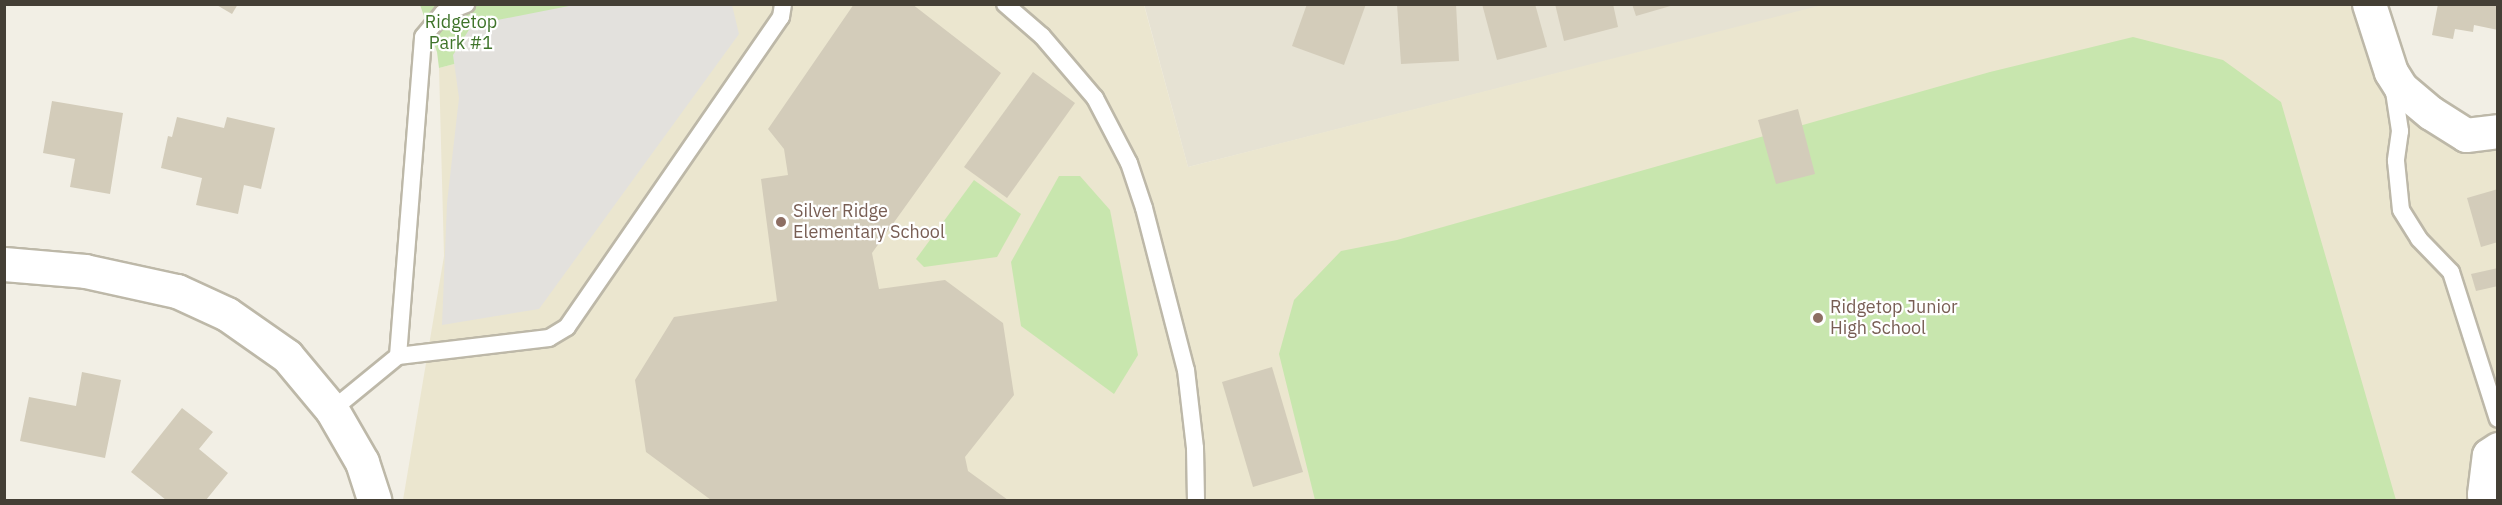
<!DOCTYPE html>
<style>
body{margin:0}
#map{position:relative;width:2502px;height:505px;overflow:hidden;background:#f2efe5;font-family:"IBM Plex Sans",sans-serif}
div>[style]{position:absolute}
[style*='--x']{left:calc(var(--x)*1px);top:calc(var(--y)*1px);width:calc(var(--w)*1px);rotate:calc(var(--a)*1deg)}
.residential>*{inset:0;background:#e6e2d3}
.education>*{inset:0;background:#ebe6cf}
.green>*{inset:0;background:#c8e6ae}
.parking>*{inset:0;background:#e3e1dd}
.building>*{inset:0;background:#d3ccba}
.roads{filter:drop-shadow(2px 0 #bdb8a8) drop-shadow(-2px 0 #bdb8a8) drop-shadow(0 2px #bdb8a8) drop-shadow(0 -2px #bdb8a8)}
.service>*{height:16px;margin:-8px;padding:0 8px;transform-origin:8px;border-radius:8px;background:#fff}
.minor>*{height:33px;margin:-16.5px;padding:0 16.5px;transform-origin:16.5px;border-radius:16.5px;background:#fff}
.dots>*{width:16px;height:16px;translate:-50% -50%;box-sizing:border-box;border:3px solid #fff;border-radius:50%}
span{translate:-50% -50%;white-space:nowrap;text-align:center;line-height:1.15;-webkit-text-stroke:4.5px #fff;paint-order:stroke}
.park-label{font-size:18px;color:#3f742a}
.education-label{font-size:18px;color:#785e54}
.left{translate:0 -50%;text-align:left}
.frame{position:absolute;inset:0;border:6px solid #443f35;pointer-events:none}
</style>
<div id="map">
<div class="residential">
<i style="clip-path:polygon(1144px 4px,1826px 5px,1188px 167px)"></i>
</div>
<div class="education">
<i style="clip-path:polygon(1826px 4px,2369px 5px,2401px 88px,2497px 131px,2498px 449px,2486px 500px,403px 500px,444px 256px,439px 68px,678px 5px,1144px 5px,1188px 167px)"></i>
</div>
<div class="green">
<i style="clip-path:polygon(420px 5px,678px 5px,439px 68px,437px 52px)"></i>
<i style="clip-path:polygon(2133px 37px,2223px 60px,2281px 102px,2396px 500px,1315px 500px,1279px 354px,1294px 300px,1341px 251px,1397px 240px,1990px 72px)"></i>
<i style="clip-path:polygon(1059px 176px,1080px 176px,1110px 210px,1138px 355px,1114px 394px,1021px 326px,1011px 262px)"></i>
<i style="clip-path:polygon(974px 180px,1021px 214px,997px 257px,924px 267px,916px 259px)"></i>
</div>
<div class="parking">
<i style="clip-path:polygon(574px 5px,732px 5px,739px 34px,539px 309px,442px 325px,447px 203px,459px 98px,453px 55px,472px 25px)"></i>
</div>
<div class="building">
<i style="clip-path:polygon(215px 4px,238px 4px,232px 14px)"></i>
<i style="clip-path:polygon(854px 4px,912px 4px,1001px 73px,872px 253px,879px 289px,945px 280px,1003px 323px,1014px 395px,965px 457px,968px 471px,1008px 500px,711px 500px,646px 452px,635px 380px,674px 317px,777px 301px,761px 179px,788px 175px,784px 149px,768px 129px)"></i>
<i style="clip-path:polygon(1307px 4px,1366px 4px,1344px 65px,1292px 46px)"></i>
<i style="clip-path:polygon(1397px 4px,1456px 4px,1459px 61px,1401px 64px)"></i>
<i style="clip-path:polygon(1482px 4px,1535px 4px,1547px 47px,1497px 60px)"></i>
<i style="clip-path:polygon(1555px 4px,1613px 4px,1618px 27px,1564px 41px)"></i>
<i style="clip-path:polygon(1632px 4px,1674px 4px,1674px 5px,1636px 16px)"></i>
<i style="clip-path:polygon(2438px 4px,2498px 4px,2498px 30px,2474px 25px,2473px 32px,2455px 29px,2453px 39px,2432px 35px)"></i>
<i style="clip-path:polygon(1033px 72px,1075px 103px,1007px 198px,964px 167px)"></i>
<i style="clip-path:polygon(52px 101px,123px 113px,110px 194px,70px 187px,75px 159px,43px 153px)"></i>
<i style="clip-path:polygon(1798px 109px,1815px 174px,1776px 184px,1758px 120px)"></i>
<i style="clip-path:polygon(177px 117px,224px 128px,227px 117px,275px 128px,261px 189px,244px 185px,238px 214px,196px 205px,202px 178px,161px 168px,168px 136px,172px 137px)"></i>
<i style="clip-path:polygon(2498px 189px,2498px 242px,2481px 247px,2467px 198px)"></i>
<i style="clip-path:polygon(2498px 268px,2498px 286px,2476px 291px,2471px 274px)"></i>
<i style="clip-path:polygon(1272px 367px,1303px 472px,1253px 487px,1222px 382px)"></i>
<i style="clip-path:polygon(82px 372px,121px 380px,105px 458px,20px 441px,29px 397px,76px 406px)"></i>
<i style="clip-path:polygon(182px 408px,213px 432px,199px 449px,228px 473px,206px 500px,166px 500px,131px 472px)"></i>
</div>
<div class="roads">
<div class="service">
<i style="--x:1005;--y:4;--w:49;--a:40.9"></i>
<i style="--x:1042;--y:36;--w:82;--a:49.5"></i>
<i style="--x:1095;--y:98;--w:73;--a:62.4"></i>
<i style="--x:1129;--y:163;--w:47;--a:71.6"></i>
<i style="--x:1144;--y:208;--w:167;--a:75.5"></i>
<i style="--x:1186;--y:370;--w:79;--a:83.4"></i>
<i style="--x:1195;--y:448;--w:52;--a:88.9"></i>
<i style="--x:2393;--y:85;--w:47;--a:81.3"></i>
<i style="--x:2400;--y:131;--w:30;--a:98"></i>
<i style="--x:2396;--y:161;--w:49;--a:84.2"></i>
<i style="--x:2401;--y:210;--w:34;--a:58"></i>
<i style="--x:2419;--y:239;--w:46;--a:45.9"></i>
<i style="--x:2451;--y:272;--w:154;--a:72.3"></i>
<i style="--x:398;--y:356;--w:320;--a:-85.5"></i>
<i style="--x:423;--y:37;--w:31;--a:-50"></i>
<i style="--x:443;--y:13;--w:25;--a:-21"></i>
<i style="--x:332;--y:410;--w:85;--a:-39.3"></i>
<i style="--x:398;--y:356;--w:152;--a:-6.8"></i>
<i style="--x:549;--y:338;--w:21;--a:-31"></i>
<i style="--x:567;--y:327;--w:377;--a:-55.4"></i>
<i style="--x:781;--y:17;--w:13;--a:-81"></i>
</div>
<div class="minor">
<i style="--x:2369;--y:4;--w:71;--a:72.1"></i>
<i style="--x:2391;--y:72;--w:19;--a:58"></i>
<i style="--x:2401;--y:88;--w:39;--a:40"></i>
<i style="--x:2431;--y:113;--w:41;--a:32.2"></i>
<i style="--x:2466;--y:135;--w:32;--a:-7"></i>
<i style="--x:4;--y:264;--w:81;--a:4.9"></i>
<i style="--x:85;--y:271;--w:94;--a:12.3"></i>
<i style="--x:177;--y:291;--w:55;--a:24.7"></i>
<i style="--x:227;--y:314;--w:73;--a:35"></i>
<i style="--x:287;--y:356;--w:70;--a:50.2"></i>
<i style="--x:332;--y:410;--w:60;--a:60"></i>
<i style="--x:362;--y:462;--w:40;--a:72"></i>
<i style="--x:2486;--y:500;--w:6;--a:-108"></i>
<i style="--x:2484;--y:494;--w:39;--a:-83"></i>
<i style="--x:2489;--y:455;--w:11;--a:-34"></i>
</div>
</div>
<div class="dots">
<i style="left:781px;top:222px;background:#8d6e63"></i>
<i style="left:1818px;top:318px;background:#8d6e63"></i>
</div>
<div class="park-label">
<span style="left:461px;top:33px">Ridgetop<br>Park #1</span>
</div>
<div class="education-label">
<span class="left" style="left:793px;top:222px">Silver Ridge<br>Elementary School</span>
<span class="left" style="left:1830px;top:318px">Ridgetop Junior<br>High School</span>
</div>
<div class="frame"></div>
</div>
